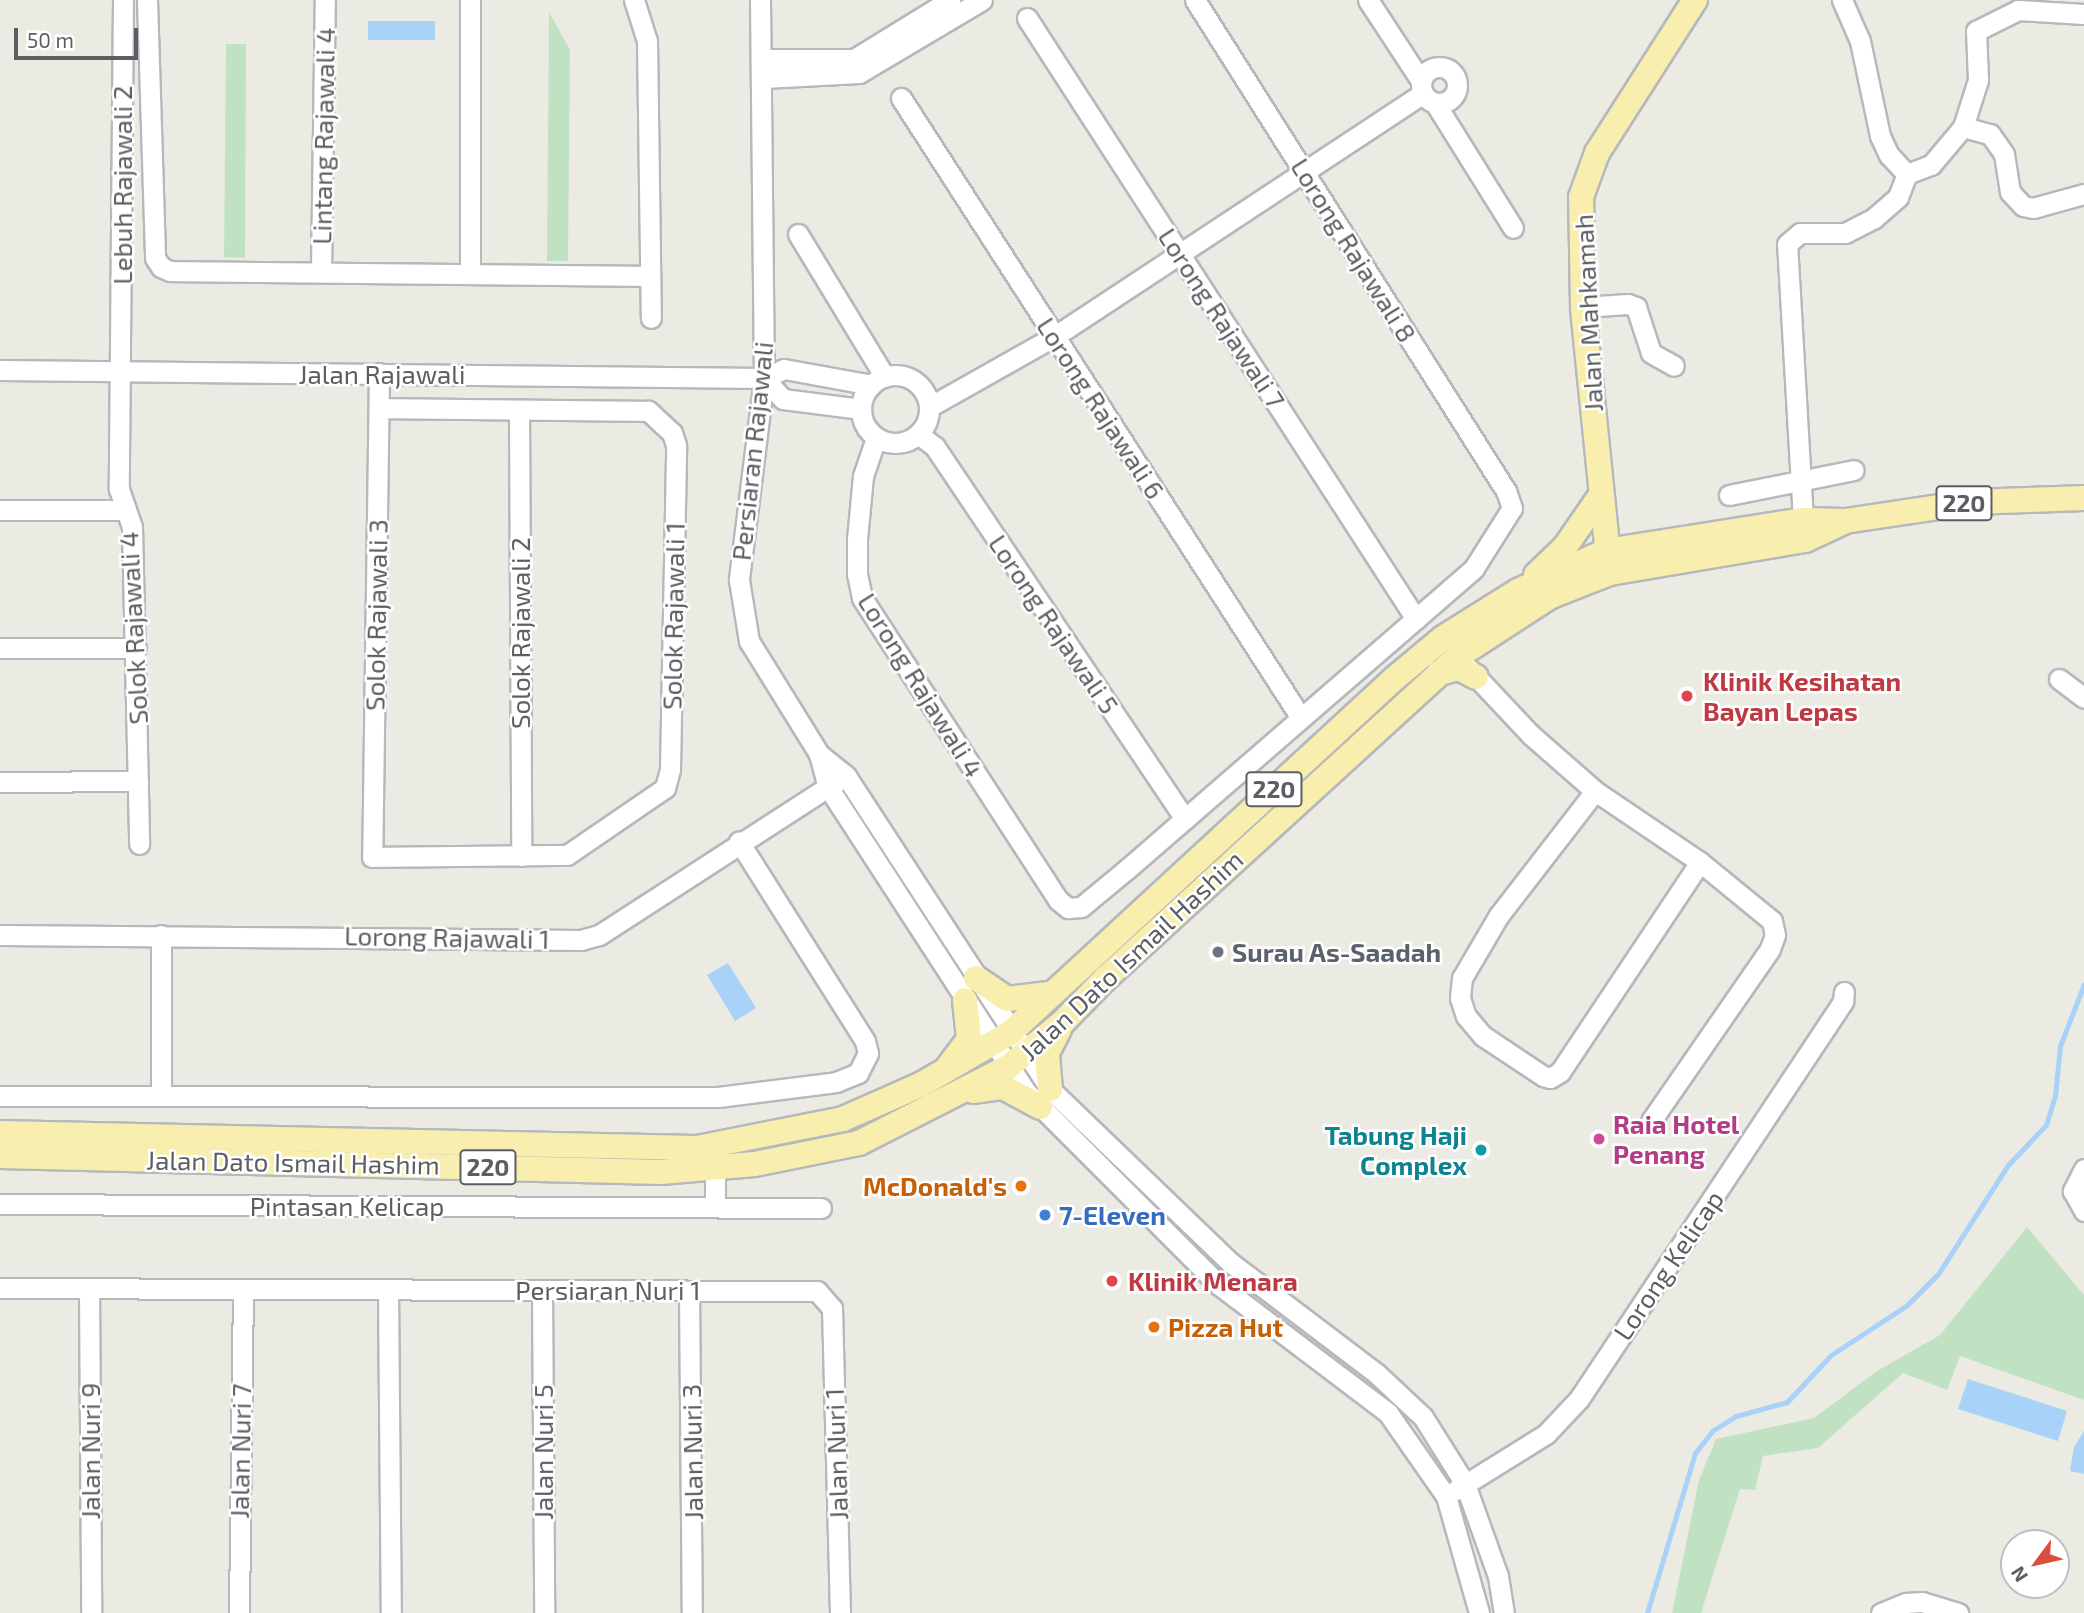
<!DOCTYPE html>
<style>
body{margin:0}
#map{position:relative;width:2084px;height:1613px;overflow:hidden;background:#ecebe3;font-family:"Exo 2",sans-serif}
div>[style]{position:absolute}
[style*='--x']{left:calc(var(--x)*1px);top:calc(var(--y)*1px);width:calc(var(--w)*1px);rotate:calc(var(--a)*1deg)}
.green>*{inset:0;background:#c1e2c2}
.water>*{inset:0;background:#a8d2f7}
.stream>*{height:5px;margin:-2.5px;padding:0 2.5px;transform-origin:2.5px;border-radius:2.5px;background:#a8d2f7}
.roads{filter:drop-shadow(2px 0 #b5b8bc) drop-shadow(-2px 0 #b5b8bc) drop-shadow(0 2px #b5b8bc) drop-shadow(0 -2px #b5b8bc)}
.minor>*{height:19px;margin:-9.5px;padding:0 9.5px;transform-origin:9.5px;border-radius:9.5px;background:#fff}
.minor>.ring{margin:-9.5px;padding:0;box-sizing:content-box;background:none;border:19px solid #fff;border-radius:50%}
.major>*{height:24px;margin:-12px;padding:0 12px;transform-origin:12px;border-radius:12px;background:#f8eead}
.dots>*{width:19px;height:19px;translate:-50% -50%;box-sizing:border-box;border:4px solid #fff;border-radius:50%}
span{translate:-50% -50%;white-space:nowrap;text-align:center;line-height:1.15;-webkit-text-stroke:5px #fff;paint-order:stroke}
.shield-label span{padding:2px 5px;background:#fff;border:2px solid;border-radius:5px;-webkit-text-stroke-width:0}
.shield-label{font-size:24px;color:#5b5e62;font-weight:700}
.street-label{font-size:26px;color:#5b5e62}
.health-label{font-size:26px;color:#be3a42;font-weight:700}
.left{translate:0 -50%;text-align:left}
.worship-label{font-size:26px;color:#5b616d;font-weight:700}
.hotel-label{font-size:26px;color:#b23c85;font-weight:700}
.culture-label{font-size:26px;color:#0d838f;font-weight:700}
.right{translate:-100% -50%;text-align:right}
.food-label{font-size:26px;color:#c56008;font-weight:700}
.shop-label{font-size:26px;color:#366cbe;font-weight:700}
.north{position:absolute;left:2000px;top:1529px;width:70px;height:70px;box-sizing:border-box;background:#fff;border:2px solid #bdbfc0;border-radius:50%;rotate:237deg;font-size:19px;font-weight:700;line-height:28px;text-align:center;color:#5b5e62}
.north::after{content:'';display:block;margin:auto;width:24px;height:32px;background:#d94e3c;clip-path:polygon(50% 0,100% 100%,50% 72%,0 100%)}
.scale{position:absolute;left:14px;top:28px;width:124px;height:32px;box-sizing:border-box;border:4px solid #5b5e62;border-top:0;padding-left:9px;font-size:21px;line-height:24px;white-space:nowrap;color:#5b5e62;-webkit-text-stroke:5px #fff;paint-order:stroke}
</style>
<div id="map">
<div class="green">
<i style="clip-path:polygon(549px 12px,570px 50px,568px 261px,547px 261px)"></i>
<i style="clip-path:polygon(226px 44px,246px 44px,245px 258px,224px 257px)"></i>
<i style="clip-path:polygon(2027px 1227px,2084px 1295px,2084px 1400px,1960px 1356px,1947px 1390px,1903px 1373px,1818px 1448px,1763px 1456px,1755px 1490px,1740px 1489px,1701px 1613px,1672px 1613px,1699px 1480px,1716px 1439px,1814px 1418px,1877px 1371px,1940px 1335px)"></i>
</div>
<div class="water">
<i style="clip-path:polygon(368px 21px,435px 21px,435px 40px,368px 40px)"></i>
<i style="clip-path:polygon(728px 963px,756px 1008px,735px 1021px,707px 975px)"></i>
<i style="clip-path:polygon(1968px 1379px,2067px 1411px,2058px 1441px,1958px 1409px)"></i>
<i style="clip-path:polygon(2084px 1431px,2084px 1474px,2070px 1471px,2074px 1447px)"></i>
</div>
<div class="stream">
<i style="--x:1647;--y:1613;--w:167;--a:-73.3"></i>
<i style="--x:1695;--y:1453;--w:28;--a:-52"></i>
<i style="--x:1712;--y:1431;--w:28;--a:-32"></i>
<i style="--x:1736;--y:1416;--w:53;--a:-15.4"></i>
<i style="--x:1787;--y:1402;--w:64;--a:-46.9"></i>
<i style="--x:1831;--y:1355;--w:91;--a:-33.3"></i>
<i style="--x:1907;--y:1305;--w:44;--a:-45"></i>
<i style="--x:1938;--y:1274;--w:130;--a:-57.3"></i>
<i style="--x:2008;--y:1165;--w:55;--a:-46.5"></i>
<i style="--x:2046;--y:1125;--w:30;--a:-73"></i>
<i style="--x:2055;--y:1096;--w:50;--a:-84.3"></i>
<i style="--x:2060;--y:1046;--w:66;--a:-68.8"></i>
</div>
<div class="roads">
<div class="minor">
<i style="--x:123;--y:0;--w:489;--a:90.5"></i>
<i style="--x:119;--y:489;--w:40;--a:71.1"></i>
<i style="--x:132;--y:527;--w:317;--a:88.7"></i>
<i style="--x:147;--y:0;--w:258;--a:88.2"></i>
<i style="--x:155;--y:258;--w:11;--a:56"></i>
<i style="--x:161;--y:267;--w:10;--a:24"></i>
<i style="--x:170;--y:271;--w:477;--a:0.6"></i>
<i style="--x:634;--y:0;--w:43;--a:72.4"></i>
<i style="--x:647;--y:41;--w:277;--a:89.2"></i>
<i style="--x:760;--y:0;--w:378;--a:89.4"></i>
<i style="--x:764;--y:378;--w:204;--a:97.1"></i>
<i style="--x:739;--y:580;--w:62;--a:80.7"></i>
<i style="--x:749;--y:641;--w:133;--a:58.2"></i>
<i style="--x:819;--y:754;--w:34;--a:75"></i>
<i style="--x:828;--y:787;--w:364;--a:57"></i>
<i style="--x:1026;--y:1092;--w:273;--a:45"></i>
<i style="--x:1219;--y:1285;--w:212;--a:37.1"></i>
<i style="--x:1388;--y:1413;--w:101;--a:55.1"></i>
<i style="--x:1446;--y:1496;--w:122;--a:74.2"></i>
<i style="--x:1368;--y:0;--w:97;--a:56.8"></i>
<i style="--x:1842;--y:0;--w:45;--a:66.3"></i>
<i style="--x:1860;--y:41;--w:97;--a:78.1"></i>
<i style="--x:1880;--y:136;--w:21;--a:65"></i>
<i style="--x:1889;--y:155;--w:26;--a:47"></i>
<i style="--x:1027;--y:18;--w:716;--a:57.09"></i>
<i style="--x:763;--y:59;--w:91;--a:0"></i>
<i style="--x:854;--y:59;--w:113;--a:-31.6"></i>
<i class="ring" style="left:1421px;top:67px;width:17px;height:17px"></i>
<i style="--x:764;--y:78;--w:95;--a:-3"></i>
<i style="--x:859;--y:73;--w:143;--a:-30.7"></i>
<i style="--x:901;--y:98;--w:738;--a:57.17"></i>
<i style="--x:1435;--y:103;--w:147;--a:58"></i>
<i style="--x:1963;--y:127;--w:28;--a:15"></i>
<i style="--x:1990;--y:134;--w:24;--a:55"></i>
<i style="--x:2004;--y:154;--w:38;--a:81"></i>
<i style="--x:2010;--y:192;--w:19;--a:47"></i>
<i style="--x:2023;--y:206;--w:10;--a:11"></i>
<i style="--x:2033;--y:208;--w:53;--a:-15.4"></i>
<i style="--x:1907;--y:174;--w:26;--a:-21"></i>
<i style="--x:1931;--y:165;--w:50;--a:-49.9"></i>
<i style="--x:1963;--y:127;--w:49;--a:-72.3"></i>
<i style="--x:1978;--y:80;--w:49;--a:-92.3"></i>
<i style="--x:1976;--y:31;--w:47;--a:-26.6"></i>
<i style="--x:2018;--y:10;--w:66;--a:3.5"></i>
<i style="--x:798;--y:234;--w:167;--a:58.7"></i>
<i style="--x:321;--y:272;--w:272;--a:-89.2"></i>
<i style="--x:470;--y:274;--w:274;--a:-90"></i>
<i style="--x:1583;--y:307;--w:45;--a:-3.8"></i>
<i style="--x:1628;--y:304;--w:9;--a:21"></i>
<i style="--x:1636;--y:307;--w:48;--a:71.9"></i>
<i style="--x:1651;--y:353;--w:26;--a:29"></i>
<i style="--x:0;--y:370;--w:764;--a:0.6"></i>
<i style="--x:764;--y:378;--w:22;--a:-24"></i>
<i style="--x:784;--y:369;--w:89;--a:10.3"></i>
<i style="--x:379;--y:373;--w:484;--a:90.8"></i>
<i style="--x:372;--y:857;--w:195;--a:-0.6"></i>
<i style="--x:567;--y:855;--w:119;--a:-34.4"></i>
<i style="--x:665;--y:788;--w:20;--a:-75"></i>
<i style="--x:670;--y:769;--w:324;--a:-88.9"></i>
<i style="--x:676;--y:445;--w:13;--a:-108"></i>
<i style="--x:672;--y:433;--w:33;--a:-137"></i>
<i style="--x:648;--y:411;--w:269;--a:-179.4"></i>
<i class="ring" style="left:861px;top:375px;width:49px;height:49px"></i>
<i style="--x:764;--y:378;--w:28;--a:48"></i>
<i style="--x:783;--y:399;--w:79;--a:7.3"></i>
<i style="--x:929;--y:407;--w:145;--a:-29.4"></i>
<i style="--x:1055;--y:336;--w:441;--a:-33.4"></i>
<i style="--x:519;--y:410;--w:446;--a:89.7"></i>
<i style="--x:918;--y:434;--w:21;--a:37"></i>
<i style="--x:935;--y:447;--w:448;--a:56.1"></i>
<i style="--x:876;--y:438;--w:40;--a:108.9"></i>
<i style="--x:863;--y:476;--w:63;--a:95.4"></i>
<i style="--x:857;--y:539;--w:35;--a:90"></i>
<i style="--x:857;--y:574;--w:25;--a:78"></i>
<i style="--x:862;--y:598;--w:360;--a:57"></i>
<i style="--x:1058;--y:900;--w:13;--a:39"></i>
<i style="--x:1068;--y:908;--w:13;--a:-4"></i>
<i style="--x:1081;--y:907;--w:60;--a:-39.6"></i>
<i style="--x:1127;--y:869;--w:459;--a:-40.9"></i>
<i style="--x:1474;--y:568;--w:71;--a:-57.7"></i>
<i style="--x:1512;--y:508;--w:18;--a:-109"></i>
<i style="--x:1506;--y:491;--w:581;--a:-122.35"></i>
<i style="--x:1729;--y:495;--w:127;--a:-11.3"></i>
<i style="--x:0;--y:510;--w:124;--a:0"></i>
<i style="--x:1803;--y:520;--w:276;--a:-93.3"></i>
<i style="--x:1787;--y:244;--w:17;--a:-40"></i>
<i style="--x:1800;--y:233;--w:45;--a:0"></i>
<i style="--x:1845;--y:233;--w:33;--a:-27"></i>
<i style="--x:1874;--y:218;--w:32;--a:-41"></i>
<i style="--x:1898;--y:197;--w:25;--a:-69"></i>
<i style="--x:0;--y:648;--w:136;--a:0"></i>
<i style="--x:1468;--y:668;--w:92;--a:46.8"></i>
<i style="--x:1531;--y:735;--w:85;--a:41.2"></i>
<i style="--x:1595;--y:791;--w:127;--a:34.1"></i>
<i style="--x:1700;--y:862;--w:93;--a:39.3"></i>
<i style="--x:1772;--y:921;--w:14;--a:78"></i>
<i style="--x:1775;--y:935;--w:15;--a:110"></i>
<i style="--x:1770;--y:949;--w:209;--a:124.7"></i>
<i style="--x:2059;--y:679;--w:31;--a:37"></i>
<i style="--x:819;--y:754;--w:35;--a:39"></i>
<i style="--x:846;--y:776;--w:374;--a:56.9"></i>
<i style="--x:1050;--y:1089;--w:251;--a:43.9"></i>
<i style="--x:1231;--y:1263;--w:182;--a:37.2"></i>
<i style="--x:1376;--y:1373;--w:64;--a:43.1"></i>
<i style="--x:1423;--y:1417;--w:79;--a:57.9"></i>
<i style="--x:1465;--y:1484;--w:98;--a:70.3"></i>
<i style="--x:1498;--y:1576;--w:37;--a:81"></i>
<i style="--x:0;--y:782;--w:138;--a:-0.4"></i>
<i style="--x:1595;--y:791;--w:157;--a:127.7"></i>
<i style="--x:1499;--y:915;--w:73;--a:120.4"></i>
<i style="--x:1462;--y:978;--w:20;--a:96"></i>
<i style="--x:1460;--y:998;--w:19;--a:72"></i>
<i style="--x:1466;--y:1016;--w:26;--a:50"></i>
<i style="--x:1483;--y:1036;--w:72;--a:33.7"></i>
<i style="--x:1543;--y:1076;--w:7;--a:16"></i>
<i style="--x:1550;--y:1078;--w:12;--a:-31"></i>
<i style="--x:1560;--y:1072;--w:252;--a:-56.3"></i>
<i style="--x:0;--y:935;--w:581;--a:0.49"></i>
<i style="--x:581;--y:940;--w:19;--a:-16"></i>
<i style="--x:599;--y:935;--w:286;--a:-32.9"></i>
<i style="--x:0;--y:1096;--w:718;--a:0.08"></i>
<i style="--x:718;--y:1097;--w:119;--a:-7.2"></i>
<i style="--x:836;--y:1082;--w:24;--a:-22"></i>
<i style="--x:858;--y:1073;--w:22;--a:-63"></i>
<i style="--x:868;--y:1053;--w:12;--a:-104"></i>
<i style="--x:865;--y:1041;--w:236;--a:-122.3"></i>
<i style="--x:161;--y:1096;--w:161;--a:-90"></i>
<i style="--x:2084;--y:1169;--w:25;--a:117"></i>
<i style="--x:2073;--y:1191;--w:23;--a:61"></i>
<i style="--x:0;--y:1204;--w:821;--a:0.28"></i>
<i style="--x:715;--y:1207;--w:39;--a:-90"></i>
<i style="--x:0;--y:1288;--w:817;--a:0.21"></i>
<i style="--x:817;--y:1291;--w:23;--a:49"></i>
<i style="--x:832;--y:1308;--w:305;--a:88.5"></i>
<i style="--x:89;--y:1288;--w:325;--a:89.6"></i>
<i style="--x:388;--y:1290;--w:323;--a:89.5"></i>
<i style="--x:542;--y:1290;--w:323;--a:89.6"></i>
<i style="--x:689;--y:1291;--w:322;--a:89.5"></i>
<i style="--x:1456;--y:1490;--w:106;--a:-31.9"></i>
<i style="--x:1546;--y:1434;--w:48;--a:-46.7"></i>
<i style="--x:1579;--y:1399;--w:478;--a:-56.4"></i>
<i style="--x:1843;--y:1001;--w:9;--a:-84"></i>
<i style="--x:239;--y:1613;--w:324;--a:-89.3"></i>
<i style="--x:1881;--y:1613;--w:27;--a:-22"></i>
<i style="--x:1906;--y:1603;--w:16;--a:-4"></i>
<i style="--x:1922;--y:1602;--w:38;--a:17"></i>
</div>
<div class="major">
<i style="--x:1609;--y:565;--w:259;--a:-95.8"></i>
<i style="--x:1583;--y:307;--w:110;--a:-91"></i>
<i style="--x:1581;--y:197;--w:47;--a:-70"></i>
<i style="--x:1597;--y:153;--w:182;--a:-57.4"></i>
<i style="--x:1536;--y:575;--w:40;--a:-44"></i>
<i style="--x:1565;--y:547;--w:63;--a:-55.3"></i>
<i style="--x:1439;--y:673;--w:21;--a:-14"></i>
<i style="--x:1459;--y:668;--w:19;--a:28"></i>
<i style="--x:976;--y:978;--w:37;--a:34"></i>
<i style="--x:1007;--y:999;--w:40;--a:-7.1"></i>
<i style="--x:948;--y:1067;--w:35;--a:-53"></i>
<i style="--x:969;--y:1039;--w:39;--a:-96"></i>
<i style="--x:1050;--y:1089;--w:36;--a:-95"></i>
<i style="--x:1047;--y:1053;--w:27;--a:-63"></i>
<i style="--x:973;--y:1091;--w:30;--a:-8"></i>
<i style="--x:1003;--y:1087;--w:42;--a:28.4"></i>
<i style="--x:0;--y:1133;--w:697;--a:1.23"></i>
<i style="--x:697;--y:1148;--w:149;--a:-11.2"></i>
<i style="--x:843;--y:1119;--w:86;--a:-23.9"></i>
<i style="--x:922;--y:1084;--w:102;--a:-30.1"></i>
<i style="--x:1010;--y:1033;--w:524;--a:-42.68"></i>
<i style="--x:1395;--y:678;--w:62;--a:-39.8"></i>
<i style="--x:1443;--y:638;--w:89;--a:-32.1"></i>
<i style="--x:1518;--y:591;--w:97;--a:-24.4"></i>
<i style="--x:1606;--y:551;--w:199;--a:-8.9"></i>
<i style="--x:1803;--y:520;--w:42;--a:1.4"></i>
<i style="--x:1845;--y:521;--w:128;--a:-8.5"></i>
<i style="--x:1972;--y:502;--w:112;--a:-2"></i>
<i style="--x:0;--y:1156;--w:661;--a:1.39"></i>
<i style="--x:661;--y:1172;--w:94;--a:-4.9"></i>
<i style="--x:755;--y:1164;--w:106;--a:-11.4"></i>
<i style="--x:859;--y:1143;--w:167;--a:-27"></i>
<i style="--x:1008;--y:1067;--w:71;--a:-39.3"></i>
<i style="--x:1063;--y:1022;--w:62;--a:-45.7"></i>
<i style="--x:1106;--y:978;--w:476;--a:-42.4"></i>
<i style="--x:1457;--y:657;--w:112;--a:-33"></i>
<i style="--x:1551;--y:596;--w:63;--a:-21.3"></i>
<i style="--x:1610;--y:573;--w:198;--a:-9.6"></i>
<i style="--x:1805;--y:540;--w:43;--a:-24.8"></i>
</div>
</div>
<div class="dots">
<i style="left:1687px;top:696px;background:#e0444e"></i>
<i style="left:1218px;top:952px;background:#6b7280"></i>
<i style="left:1599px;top:1139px;background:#d1479c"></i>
<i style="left:1481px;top:1150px;background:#0f9aa8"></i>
<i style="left:1021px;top:1186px;background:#e8710a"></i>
<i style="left:1045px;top:1215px;background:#3f7fe0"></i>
<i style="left:1112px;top:1281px;background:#e0444e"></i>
<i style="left:1154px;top:1327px;background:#e8710a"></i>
</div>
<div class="shield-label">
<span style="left:1964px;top:503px">220</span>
<span style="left:1274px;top:789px">220</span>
<span style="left:488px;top:1167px">220</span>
</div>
<div class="street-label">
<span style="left:323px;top:136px;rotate:-89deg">Lintang Rajawali 4</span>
<span style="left:122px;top:185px;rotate:-90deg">Lebuh Rajawali 2</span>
<span style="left:1354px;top:250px;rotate:58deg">Lorong Rajawali 8</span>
<span style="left:1588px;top:313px;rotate:-93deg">Jalan Mahkamah</span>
<span style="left:1222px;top:318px;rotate:57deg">Lorong Rajawali 7</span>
<span style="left:382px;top:374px">Jalan Rajawali</span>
<span style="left:1101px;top:408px;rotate:57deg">Lorong Rajawali 6</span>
<span style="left:752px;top:451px;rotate:-84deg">Persiaran Rajawali</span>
<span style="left:376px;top:615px;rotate:-89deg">Solok Rajawali 3</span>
<span style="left:673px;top:616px;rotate:-89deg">Solok Rajawali 1</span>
<span style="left:1054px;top:624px;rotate:56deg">Lorong Rajawali 5</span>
<span style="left:133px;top:628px;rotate:-93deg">Solok Rajawali 4</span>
<span style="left:520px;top:633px;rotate:-90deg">Solok Rajawali 2</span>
<span style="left:921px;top:685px;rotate:58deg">Lorong Rajawali 4</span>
<span style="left:447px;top:937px;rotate:1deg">Lorong Rajawali 1</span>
<span style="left:1131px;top:955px;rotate:-43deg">Jalan Dato Ismail Hashim</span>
<span style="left:293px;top:1162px;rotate:1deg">Jalan Dato Ismail Hashim</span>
<span style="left:347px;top:1206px">Pintasan Kelicap</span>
<span style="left:1668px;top:1265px;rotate:-56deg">Lorong Kelicap</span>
<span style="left:608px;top:1290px">Persiaran Nuri 1</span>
<span style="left:90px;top:1451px;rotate:-90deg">Jalan Nuri 9</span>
<span style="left:240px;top:1451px;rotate:-89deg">Jalan Nuri 7</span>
<span style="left:543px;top:1452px;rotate:-90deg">Jalan Nuri 5</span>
<span style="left:692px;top:1452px;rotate:-91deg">Jalan Nuri 3</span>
<span style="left:836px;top:1454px;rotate:-92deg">Jalan Nuri 1</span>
</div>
<div class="health-label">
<span class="left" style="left:1703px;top:696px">Klinik Kesihatan<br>Bayan Lepas</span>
<span class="left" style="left:1128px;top:1281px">Klinik Menara</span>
</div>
<div class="worship-label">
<span class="left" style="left:1232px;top:952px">Surau As-Saadah</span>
</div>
<div class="hotel-label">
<span class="left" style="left:1613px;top:1139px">Raia Hotel<br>Penang</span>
</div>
<div class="culture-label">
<span class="right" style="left:1467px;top:1150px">Tabung Haji<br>Complex</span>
</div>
<div class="food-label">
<span class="right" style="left:1007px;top:1186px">McDonald's</span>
<span class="left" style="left:1168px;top:1327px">Pizza Hut</span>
</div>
<div class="shop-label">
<span class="left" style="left:1059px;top:1215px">7-Eleven</span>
</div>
<div class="north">N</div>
<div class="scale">50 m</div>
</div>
